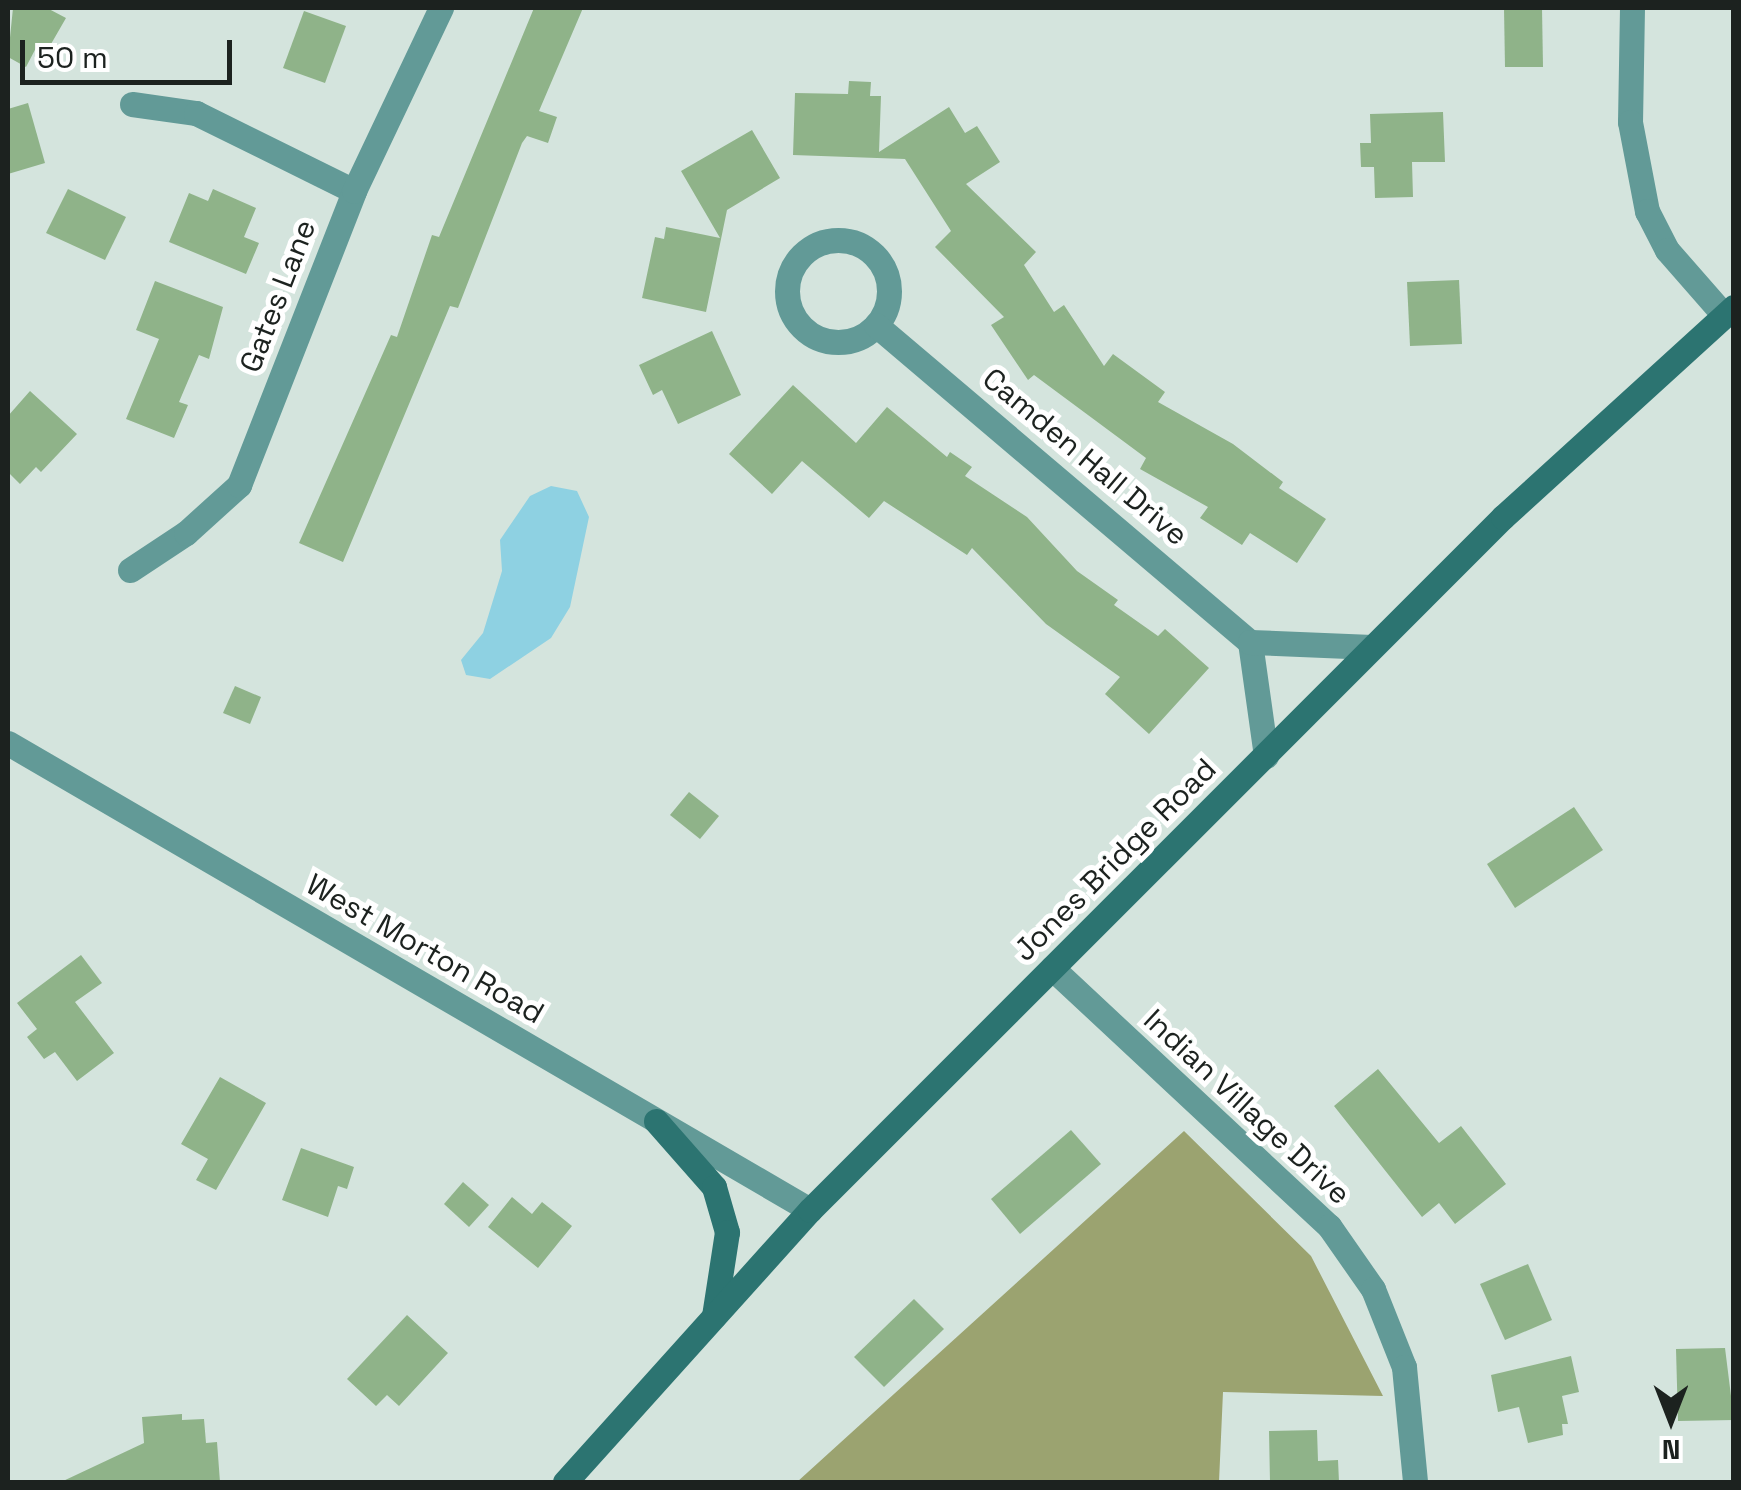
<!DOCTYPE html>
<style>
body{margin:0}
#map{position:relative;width:1741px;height:1490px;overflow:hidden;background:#d4e4dd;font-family:"Space Grotesk",sans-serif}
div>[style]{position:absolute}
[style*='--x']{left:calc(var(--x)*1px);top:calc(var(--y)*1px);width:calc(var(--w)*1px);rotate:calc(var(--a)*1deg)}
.forest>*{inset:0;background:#9ba370}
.water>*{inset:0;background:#8ed1e2}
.building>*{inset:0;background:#8fb389}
.minor>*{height:25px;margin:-12.5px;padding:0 12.5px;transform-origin:12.5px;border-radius:12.5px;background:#629a97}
.minor>.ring{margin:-12.5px;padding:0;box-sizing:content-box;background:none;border:25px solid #629a97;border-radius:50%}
.secondary>*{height:25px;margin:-12.5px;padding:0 12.5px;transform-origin:12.5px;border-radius:12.5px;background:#2c7471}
span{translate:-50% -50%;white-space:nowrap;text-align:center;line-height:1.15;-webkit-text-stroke:10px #fff;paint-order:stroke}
.street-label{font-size:30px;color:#1c221f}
.frame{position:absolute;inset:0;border:10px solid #1c221f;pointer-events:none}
.north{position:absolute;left:1621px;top:1370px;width:100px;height:100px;-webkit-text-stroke:8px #fff;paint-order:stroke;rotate:180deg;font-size:28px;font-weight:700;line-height:40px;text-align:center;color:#1c221f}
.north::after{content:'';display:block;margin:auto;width:35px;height:45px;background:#1c221f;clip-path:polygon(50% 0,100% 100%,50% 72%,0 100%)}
.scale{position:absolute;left:20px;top:40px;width:212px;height:45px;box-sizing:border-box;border:5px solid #1c221f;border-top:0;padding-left:12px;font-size:30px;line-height:35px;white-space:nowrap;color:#1c221f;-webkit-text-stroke:8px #fff;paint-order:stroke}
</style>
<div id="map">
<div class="forest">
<i style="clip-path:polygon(1184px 1131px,1311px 1256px,1383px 1396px,1223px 1392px,1219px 1482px,797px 1482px)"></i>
</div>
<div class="water">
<i style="clip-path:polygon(551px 486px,577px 491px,589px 517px,570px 607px,551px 638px,490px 679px,466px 675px,461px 660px,483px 633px,502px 571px,500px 540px,530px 496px)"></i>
</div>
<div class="building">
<i style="clip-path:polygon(13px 8px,47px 8px,66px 18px,47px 51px,37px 46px,26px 67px,8px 57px)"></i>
<i style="clip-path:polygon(534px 8px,583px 8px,539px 111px,557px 117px,548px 143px,527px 136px,522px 143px,458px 308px,450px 306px,343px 562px,299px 543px,391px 335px,397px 337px,432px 235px,439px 237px)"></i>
<i style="clip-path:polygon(1504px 8px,1542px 8px,1543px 67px,1505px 67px)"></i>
<i style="clip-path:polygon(304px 11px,346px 26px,325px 83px,283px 68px)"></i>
<i style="clip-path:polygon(849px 81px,871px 82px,870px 96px,881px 96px,879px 152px,949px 107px,965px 133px,977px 126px,1000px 162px,966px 184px,1036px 252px,1024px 265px,1054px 312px,1064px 305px,1104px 366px,1113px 354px,1165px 392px,1158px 402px,1233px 444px,1283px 482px,1279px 488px,1326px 519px,1297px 563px,1250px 533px,1242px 545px,1200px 518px,1208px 507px,1140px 469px,1146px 458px,1034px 375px,1028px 380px,991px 325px,1004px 317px,935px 247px,951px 231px,905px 159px,793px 155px,795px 93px,848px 94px)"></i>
<i style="clip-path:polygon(28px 103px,45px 163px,8px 174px,8px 109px)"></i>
<i style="clip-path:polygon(1443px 112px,1445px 162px,1412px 162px,1413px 197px,1375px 198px,1374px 167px,1361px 167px,1360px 143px,1371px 143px,1370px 114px)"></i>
<i style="clip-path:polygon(752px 130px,780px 178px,727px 210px,706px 312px,642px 298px,655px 237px,664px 239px,666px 227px,720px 238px,681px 171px)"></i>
<i style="clip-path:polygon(68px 189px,126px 217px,105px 260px,46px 233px)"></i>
<i style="clip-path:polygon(213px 189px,256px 208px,244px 237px,259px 243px,246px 274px,169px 242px,189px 193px,208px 201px)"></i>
<i style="clip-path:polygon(1459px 280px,1462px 344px,1410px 346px,1407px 282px)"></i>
<i style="clip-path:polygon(155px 281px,223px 307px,209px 359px,199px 355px,179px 402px,188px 405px,174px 438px,126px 419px,159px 339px,136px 330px)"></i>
<i style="clip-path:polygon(712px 331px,741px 395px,678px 424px,662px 390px,653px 395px,639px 365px)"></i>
<i style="clip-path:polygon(793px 385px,856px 443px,887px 407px,947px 457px,950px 452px,972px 467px,965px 476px,1027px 517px,1077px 571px,1118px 600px,1114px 605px,1158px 636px,1165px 629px,1209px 668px,1149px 734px,1105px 694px,1120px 677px,1046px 624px,972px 548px,967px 555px,884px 501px,869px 518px,802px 461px,772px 494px,729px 454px)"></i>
<i style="clip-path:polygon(30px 391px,77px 434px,41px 472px,36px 467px,20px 484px,8px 472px,8px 416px)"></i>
<i style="clip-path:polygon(235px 686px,261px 697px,250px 724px,223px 713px)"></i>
<i style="clip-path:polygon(689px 792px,719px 816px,700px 839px,670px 815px)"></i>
<i style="clip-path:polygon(1574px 807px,1603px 850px,1515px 908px,1487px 864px)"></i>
<i style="clip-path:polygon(81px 955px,102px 983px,75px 1002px,114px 1053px,77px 1081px,55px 1052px,44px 1059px,27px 1037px,37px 1029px,17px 1003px)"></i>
<i style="clip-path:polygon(1378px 1069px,1439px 1143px,1461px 1126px,1506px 1184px,1455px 1224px,1439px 1203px,1422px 1217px,1334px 1106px)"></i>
<i style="clip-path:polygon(220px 1077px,266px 1103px,216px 1190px,196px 1180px,208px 1159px,181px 1144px)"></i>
<i style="clip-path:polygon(1071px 1130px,1101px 1164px,1020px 1234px,991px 1199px)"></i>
<i style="clip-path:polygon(301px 1148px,354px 1167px,347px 1189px,338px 1186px,328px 1217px,282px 1200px)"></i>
<i style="clip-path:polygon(463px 1182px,489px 1205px,469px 1227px,444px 1204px)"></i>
<i style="clip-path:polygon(512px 1197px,532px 1214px,542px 1202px,572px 1226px,538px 1268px,488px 1227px)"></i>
<i style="clip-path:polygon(1528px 1264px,1552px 1320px,1505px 1340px,1480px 1284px)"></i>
<i style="clip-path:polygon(914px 1299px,944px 1329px,884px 1387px,854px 1357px)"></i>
<i style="clip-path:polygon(407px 1315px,448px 1353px,399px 1406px,387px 1395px,376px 1406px,347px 1379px)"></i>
<i style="clip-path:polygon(1725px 1348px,1734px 1420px,1678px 1421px,1676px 1349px)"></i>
<i style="clip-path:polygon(1571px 1356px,1579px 1392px,1562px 1396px,1568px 1424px,1562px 1424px,1563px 1435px,1528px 1443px,1519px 1407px,1498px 1412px,1491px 1375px)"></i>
<i style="clip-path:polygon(182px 1414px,182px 1420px,204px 1419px,206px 1443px,217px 1442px,220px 1482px,61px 1482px,144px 1443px,142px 1417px)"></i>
<i style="clip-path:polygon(1317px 1430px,1318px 1461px,1338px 1460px,1339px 1482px,1270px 1482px,1269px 1431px)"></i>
</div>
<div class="minor">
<i style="--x:1632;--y:8;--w:114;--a:91"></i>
<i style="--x:1630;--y:122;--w:91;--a:79.2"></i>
<i style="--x:1647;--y:211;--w:44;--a:62.9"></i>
<i style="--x:1667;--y:250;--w:86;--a:48.8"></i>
<i style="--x:132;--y:104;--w:65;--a:8"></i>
<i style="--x:196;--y:113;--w:176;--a:26.3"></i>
<i class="ring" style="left:787px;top:240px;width:77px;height:77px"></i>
<i style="--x:876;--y:325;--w:490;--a:40.3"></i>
<i style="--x:130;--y:570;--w:67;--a:-33.5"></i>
<i style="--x:186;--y:533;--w:72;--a:-42.2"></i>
<i style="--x:239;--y:485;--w:316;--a:-68.6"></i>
<i style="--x:354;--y:191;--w:203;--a:-64.6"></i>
<i style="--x:8;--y:743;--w:928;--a:30.21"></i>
<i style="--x:1266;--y:756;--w:115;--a:-98"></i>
<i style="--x:1250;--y:642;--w:122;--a:2.3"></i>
<i style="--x:1052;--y:968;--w:379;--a:43"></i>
<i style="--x:1329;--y:1226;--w:77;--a:55.1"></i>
<i style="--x:1373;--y:1289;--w:84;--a:68.3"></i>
<i style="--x:1404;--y:1367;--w:116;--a:84.5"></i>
</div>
<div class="secondary">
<i style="--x:656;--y:1121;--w:88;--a:48.7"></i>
<i style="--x:714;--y:1187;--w:47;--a:73.9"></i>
<i style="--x:727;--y:1232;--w:85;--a:98.8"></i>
<i style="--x:565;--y:1482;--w:366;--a:-48"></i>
<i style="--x:810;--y:1210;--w:980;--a:-45"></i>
<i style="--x:1503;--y:517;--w:312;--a:-42.3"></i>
</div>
<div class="street-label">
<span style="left:278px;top:296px;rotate:-69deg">Gates Lane</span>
<span style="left:1085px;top:457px;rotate:40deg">Camden Hall Drive</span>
<span style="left:1115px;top:860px;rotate:-45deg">Jones Bridge Road</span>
<span style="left:425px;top:949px;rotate:30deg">West Morton Road</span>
<span style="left:1247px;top:1107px;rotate:43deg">Indian Village Drive</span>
</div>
<div class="frame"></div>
<div class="north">N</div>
<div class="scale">50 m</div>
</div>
